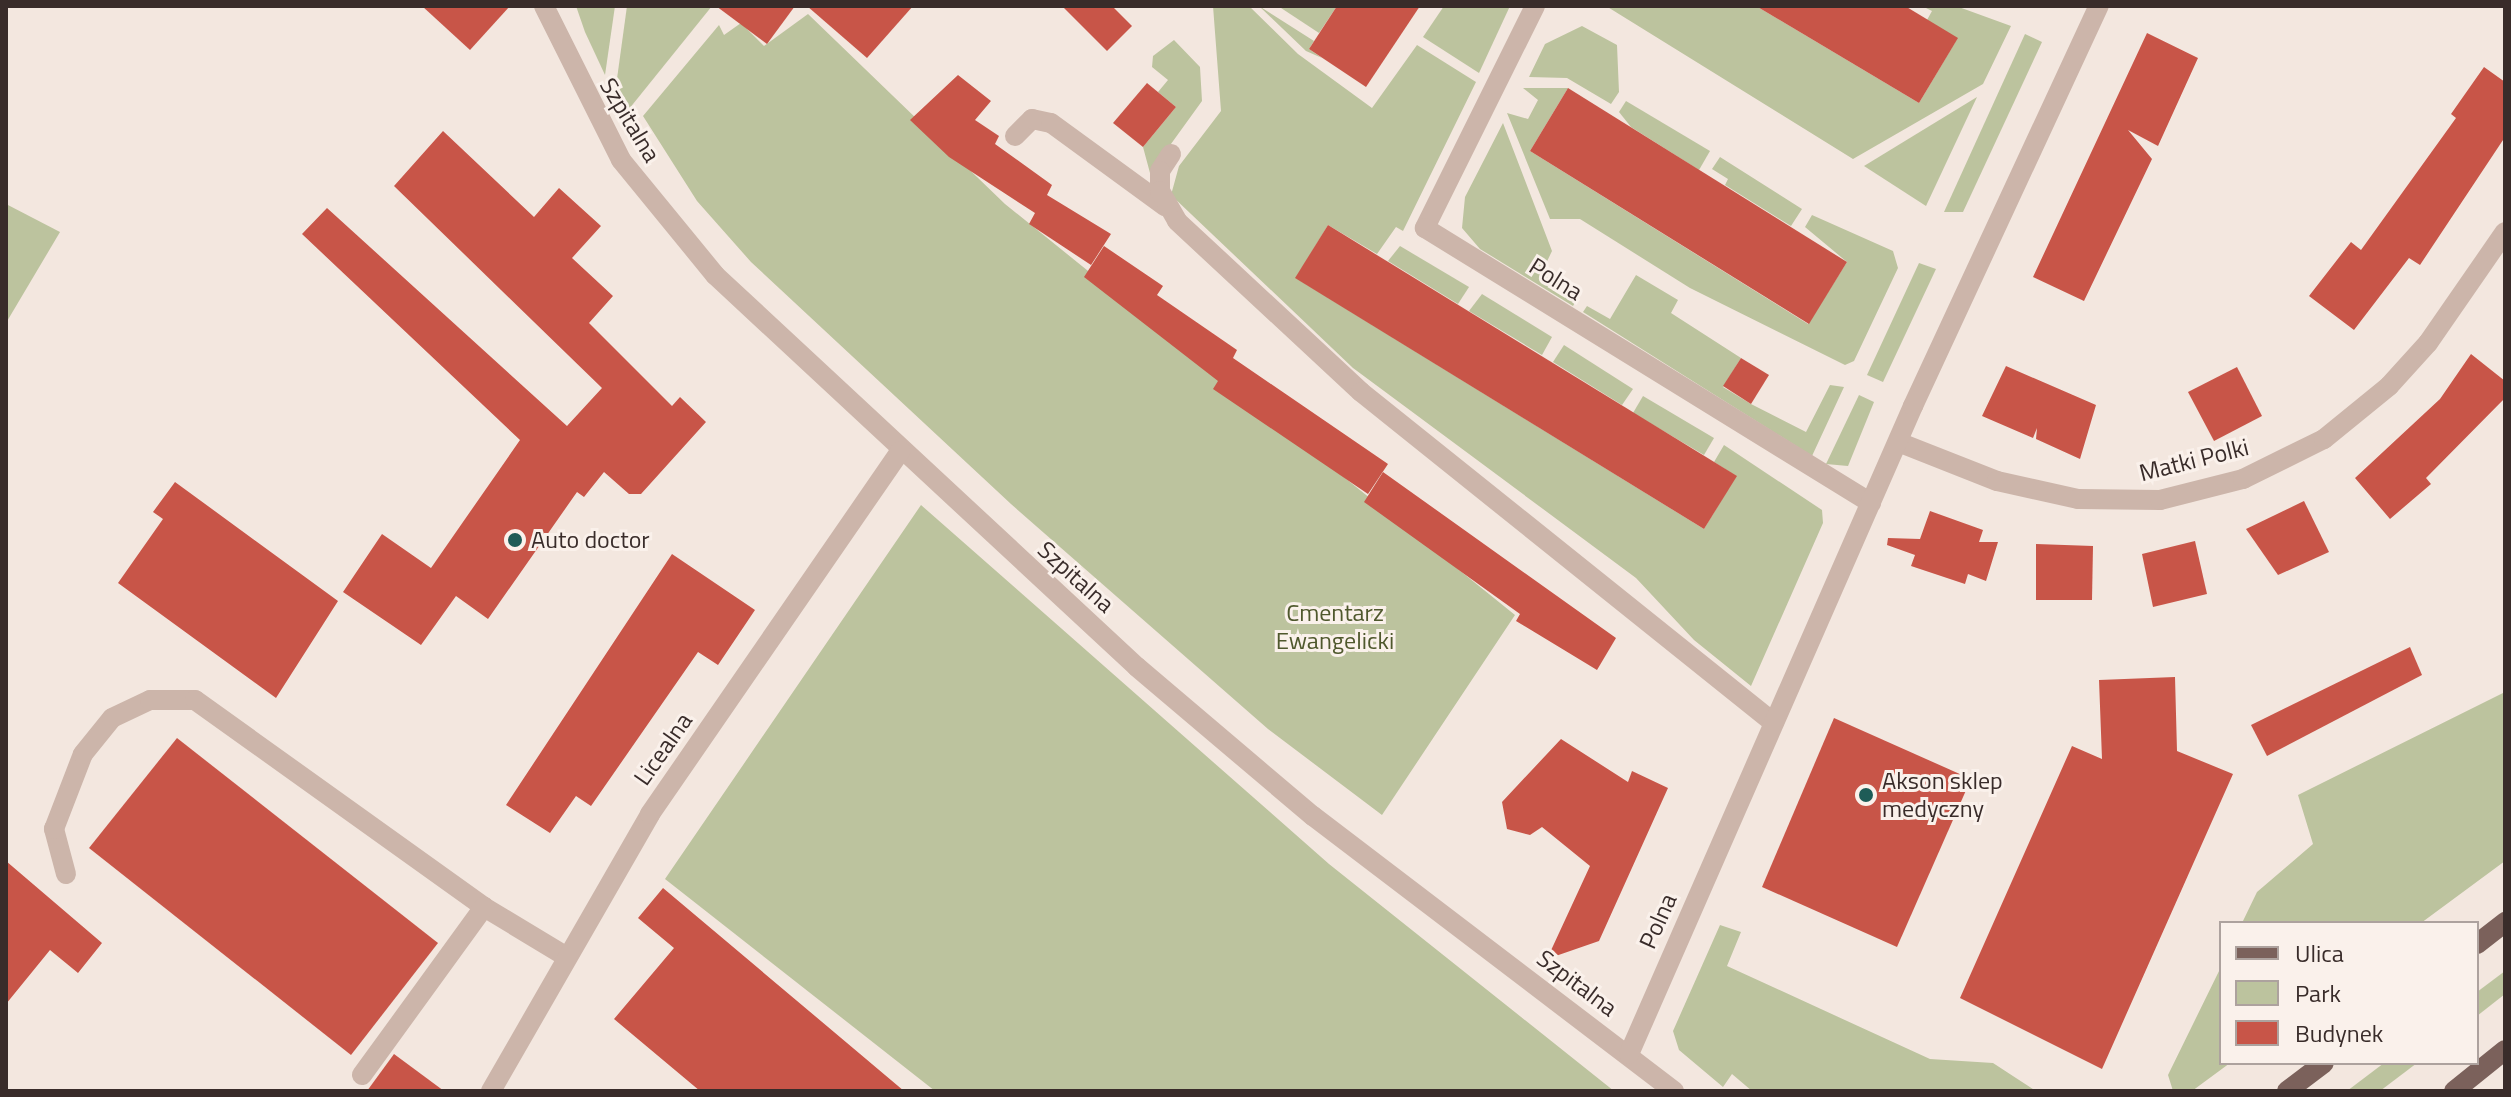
<!DOCTYPE html>
<style>
body{margin:0}
#map{position:relative;width:2511px;height:1097px;overflow:hidden;background:#f3e7df;font-family:"Titillium Web",sans-serif}
div>[style]{position:absolute}
[style*='--x']{left:calc(var(--x)*1px);top:calc(var(--y)*1px);width:calc(var(--w)*1px);rotate:calc(var(--a)*1deg)}
.green>*{inset:0;background:#bcc39e}
.building>*{inset:0;background:#c85548}
.minor>*{height:20px;margin:-10px;padding:0 10px;transform-origin:10px;border-radius:10px;background:#ccb5aa}
.major>*{height:20px;margin:-10px;padding:0 10px;transform-origin:10px;border-radius:10px;background:#7b615b}
.dots>*{width:22px;height:22px;translate:-50% -50%;box-sizing:border-box;border:4px solid #faf1eb;border-radius:50%}
span{translate:-50% -50%;white-space:nowrap;text-align:center;line-height:1.15;-webkit-text-stroke:6px #faf1eb;paint-order:stroke}
.street-label{font-size:24px;color:#392c2a}
.poi-label{font-size:24px;color:#392c2a}
.left{translate:0 -50%;text-align:left}
.park-label{font-size:24px;color:#4f582d}
.frame{position:absolute;inset:0;border:8px solid #392c2a;pointer-events:none}
.legend{position:absolute;left:2219px;top:921px;width:260px;height:144px;box-sizing:border-box;background:#faf1eb;border:2px solid #ada29e;margin:0;padding:10px 14px;list-style:none;font-size:24px;color:#392c2a}
.legend li{display:flex;align-items:center;gap:16px;height:40px}
.legend b{width:40px;border:2px solid #ada29e}
</style>
<div id="map">
<div class="green">
<i style="clip-path:polygon(576px 6px,615px 6px,605px 75px,585px 32px)"></i>
<i style="clip-path:polygon(627px 6px,712px 6px,629px 109px,616px 86px)"></i>
<i style="clip-path:polygon(1213px 6px,1249px 6px,1298px 54px,1372px 108px,1417px 45px,1476px 82px,1403px 231px,1396px 227px,1377px 254px,1328px 225px,1296px 278px,1704px 529px,1736px 476px,1714px 462px,1724px 445px,1822px 510px,1823px 523px,1751px 686px,1694px 640px,1636px 578px,1353px 368px,1171px 195px,1179px 166px,1221px 111px)"></i>
<i style="clip-path:polygon(1259px 6px,1314px 41px,1309px 49px,1322px 58px,1306px 51px)"></i>
<i style="clip-path:polygon(1278px 6px,1337px 6px,1319px 33px)"></i>
<i style="clip-path:polygon(1444px 6px,1510px 6px,1479px 73px,1423px 37px)"></i>
<i style="clip-path:polygon(1606px 6px,1756px 6px,1919px 103px,1957px 39px,1927px 20px,1932px 11px,1922px 6px,1956px 6px,2011px 26px,1983px 84px,1853px 159px)"></i>
<i style="clip-path:polygon(808px 14px,1005px 204px,1515px 615px,1382px 815px,1268px 729px,1011px 504px,751px 262px,697px 201px,643px 116px,719px 25px,724px 35px,741px 23px,764px 46px)"></i>
<i style="clip-path:polygon(1582px 26px,1617px 45px,1619px 92px,1611px 104px,1567px 78px,1529px 77px,1545px 44px)"></i>
<i style="clip-path:polygon(2025px 34px,2042px 42px,1963px 212px,1944px 212px)"></i>
<i style="clip-path:polygon(1174px 40px,1200px 67px,1202px 101px,1150px 173px,1143px 147px,1176px 107px,1158px 92px,1168px 80px,1152px 67px,1153px 56px)"></i>
<i style="clip-path:polygon(1523px 88px,1568px 88px,1530px 151px,1808px 324px,1847px 262px,1805px 227px,1812px 215px,1893px 251px,1898px 268px,1854px 361px,1845px 365px,1690px 288px,1580px 219px,1550px 219px,1507px 113px,1528px 119px,1538px 100px)"></i>
<i style="clip-path:polygon(1977px 97px,1926px 206px,1864px 166px)"></i>
<i style="clip-path:polygon(1626px 101px,1710px 151px,1699px 170px,1631px 127px,1619px 112px)"></i>
<i style="clip-path:polygon(1503px 123px,1552px 251px,1541px 274px,1579px 296px,1573px 306px,1480px 249px,1462px 228px,1465px 197px)"></i>
<i style="clip-path:polygon(1720px 157px,1802px 209px,1791px 226px,1725px 185px,1728px 179px,1712px 169px)"></i>
<i style="clip-path:polygon(6px 204px,60px 232px,6px 323px)"></i>
<i style="clip-path:polygon(1400px 246px,1469px 287px,1458px 304px,1388px 261px)"></i>
<i style="clip-path:polygon(1919px 263px,1936px 269px,1883px 382px,1867px 375px)"></i>
<i style="clip-path:polygon(1636px 275px,1678px 300px,1671px 313px,1741px 358px,1723px 387px,1751px 404px,1806px 432px,1830px 385px,1844px 387px,1812px 456px,1583px 312px,1587px 306px,1610px 319px)"></i>
<i style="clip-path:polygon(1482px 294px,1552px 337px,1542px 355px,1469px 311px)"></i>
<i style="clip-path:polygon(1564px 345px,1633px 389px,1622px 405px,1553px 362px)"></i>
<i style="clip-path:polygon(1859px 395px,1874px 402px,1848px 466px,1826px 464px)"></i>
<i style="clip-path:polygon(1643px 396px,1714px 438px,1704px 455px,1633px 413px)"></i>
<i style="clip-path:polygon(921px 505px,1329px 864px,1614px 1091px,935px 1091px,665px 879px)"></i>
<i style="clip-path:polygon(2505px 692px,2505px 861px,2421px 923px,2242px 923px,2257px 892px,2313px 844px,2298px 795px)"></i>
<i style="clip-path:polygon(1720px 925px,1741px 932px,1727px 966px,1930px 1059px,1993px 1063px,2036px 1091px,1752px 1091px,1732px 1074px,1723px 1087px,1679px 1050px,1673px 1031px)"></i>
<i style="clip-path:polygon(2221px 967px,2221px 1063px,2230px 1063px,2192px 1091px,2173px 1091px,2168px 1075px)"></i>
<i style="clip-path:polygon(2505px 971px,2505px 994px,2477px 1016px,2477px 992px)"></i>
<i style="clip-path:polygon(2384px 1063px,2417px 1063px,2380px 1091px,2347px 1091px)"></i>
</div>
<div class="building">
<i style="clip-path:polygon(422px 6px,510px 6px,470px 50px)"></i>
<i style="clip-path:polygon(716px 6px,795px 6px,767px 44px)"></i>
<i style="clip-path:polygon(807px 6px,913px 6px,867px 58px)"></i>
<i style="clip-path:polygon(1062px 6px,1112px 6px,1132px 26px,1107px 51px)"></i>
<i style="clip-path:polygon(1337px 6px,1420px 6px,1366px 87px,1309px 49px)"></i>
<i style="clip-path:polygon(1756px 6px,1905px 6px,1958px 38px,1919px 103px)"></i>
<i style="clip-path:polygon(2147px 33px,2198px 58px,2158px 146px,2128px 130px,2152px 159px,2084px 301px,2033px 277px)"></i>
<i style="clip-path:polygon(2484px 67px,2505px 82px,2505px 137px,2420px 265px,2409px 258px,2354px 330px,2309px 296px,2351px 242px,2361px 250px,2456px 118px,2451px 114px)"></i>
<i style="clip-path:polygon(958px 75px,991px 101px,975px 120px,999px 136px,995px 144px,1052px 185px,1047px 195px,1111px 234px,1091px 265px,1029px 224px,1035px 213px,949px 157px,910px 120px)"></i>
<i style="clip-path:polygon(1147px 83px,1176px 107px,1143px 147px,1113px 123px)"></i>
<i style="clip-path:polygon(1568px 88px,1847px 262px,1809px 324px,1530px 151px)"></i>
<i style="clip-path:polygon(443px 131px,534px 217px,559px 188px,601px 226px,572px 258px,613px 296px,589px 323px,672px 406px,680px 397px,706px 422px,641px 494px,629px 494px,604px 472px,584px 497px,577px 492px,488px 619px,456px 596px,421px 645px,343px 592px,382px 534px,431px 568px,520px 440px,302px 234px,327px 208px,567px 426px,602px 388px,394px 186px)"></i>
<i style="clip-path:polygon(1328px 225px,1737px 476px,1704px 529px,1295px 278px)"></i>
<i style="clip-path:polygon(1104px 246px,1163px 286px,1157px 295px,1237px 350px,1233px 358px,1388px 464px,1368px 494px,1213px 389px,1218px 381px,1084px 277px)"></i>
<i style="clip-path:polygon(2471px 354px,2505px 381px,2505px 398px,2426px 478px,2431px 484px,2390px 519px,2355px 478px,2440px 399px)"></i>
<i style="clip-path:polygon(1741px 358px,1769px 375px,1751px 404px,1723px 386px)"></i>
<i style="clip-path:polygon(2006px 366px,2096px 405px,2080px 459px,2036px 439px,2037px 428px,2033px 438px,1982px 416px)"></i>
<i style="clip-path:polygon(2237px 367px,2262px 416px,2214px 441px,2188px 392px)"></i>
<i style="clip-path:polygon(1383px 472px,1616px 638px,1597px 670px,1516px 621px,1520px 614px,1364px 502px)"></i>
<i style="clip-path:polygon(175px 482px,338px 601px,276px 698px,118px 583px,163px 519px,153px 512px)"></i>
<i style="clip-path:polygon(2304px 501px,2329px 552px,2278px 575px,2246px 529px)"></i>
<i style="clip-path:polygon(1930px 511px,1983px 530px,1979px 542px,1998px 542px,1986px 581px,1968px 574px,1965px 584px,1911px 566px,1915px 555px,1887px 545px,1888px 538px,1920px 539px)"></i>
<i style="clip-path:polygon(2195px 541px,2207px 594px,2153px 607px,2142px 554px)"></i>
<i style="clip-path:polygon(2036px 544px,2093px 546px,2092px 600px,2036px 600px)"></i>
<i style="clip-path:polygon(672px 554px,755px 610px,718px 665px,698px 652px,591px 806px,576px 796px,550px 833px,506px 805px)"></i>
<i style="clip-path:polygon(2410px 647px,2422px 675px,2267px 756px,2251px 725px)"></i>
<i style="clip-path:polygon(2175px 677px,2177px 751px,2233px 774px,2102px 1069px,1960px 998px,2072px 746px,2102px 759px,2099px 680px)"></i>
<i style="clip-path:polygon(1834px 718px,1971px 779px,1897px 947px,1762px 887px)"></i>
<i style="clip-path:polygon(177px 738px,438px 943px,351px 1055px,89px 848px)"></i>
<i style="clip-path:polygon(1561px 739px,1628px 782px,1632px 771px,1668px 788px,1599px 941px,1547px 959px,1590px 866px,1542px 827px,1530px 835px,1507px 829px,1502px 802px)"></i>
<i style="clip-path:polygon(6px 861px,102px 943px,78px 973px,50px 950px,6px 1004px)"></i>
<i style="clip-path:polygon(663px 888px,904px 1091px,700px 1091px,614px 1019px,674px 948px,638px 918px)"></i>
<i style="clip-path:polygon(394px 1054px,444px 1091px,367px 1091px)"></i>
</div>
<div class="minor">
<i style="--x:544;--y:6;--w:172;--a:63.4"></i>
<i style="--x:621;--y:160;--w:149;--a:50.7"></i>
<i style="--x:715;--y:275;--w:576;--a:42.89"></i>
<i style="--x:1137;--y:667;--w:231;--a:40.3"></i>
<i style="--x:1313;--y:816;--w:454;--a:37.3"></i>
<i style="--x:1535;--y:6;--w:248;--a:116.4"></i>
<i style="--x:1425;--y:228;--w:524;--a:31.66"></i>
<i style="--x:1015;--y:136;--w:24;--a:-45"></i>
<i style="--x:1032;--y:119;--w:19;--a:12"></i>
<i style="--x:1051;--y:123;--w:141;--a:36.1"></i>
<i style="--x:1171;--y:154;--w:20;--a:123"></i>
<i style="--x:1160;--y:171;--w:20;--a:90"></i>
<i style="--x:1160;--y:191;--w:34;--a:60"></i>
<i style="--x:1177;--y:221;--w:251;--a:42.9"></i>
<i style="--x:1361;--y:392;--w:529;--a:38.71"></i>
<i style="--x:1898;--y:442;--w:106;--a:21.5"></i>
<i style="--x:1997;--y:481;--w:83;--a:12.5"></i>
<i style="--x:2078;--y:499;--w:82;--a:0.7"></i>
<i style="--x:2160;--y:500;--w:86;--a:-14.2"></i>
<i style="--x:2243;--y:479;--w:90;--a:-26.3"></i>
<i style="--x:2324;--y:439;--w:84;--a:-39.2"></i>
<i style="--x:2389;--y:386;--w:58;--a:-47.8"></i>
<i style="--x:2428;--y:343;--w:135;--a:-55.3"></i>
<i style="--x:66;--y:874;--w:47;--a:-104.9"></i>
<i style="--x:54;--y:829;--w:80;--a:-68.9"></i>
<i style="--x:83;--y:754;--w:46;--a:-51.1"></i>
<i style="--x:112;--y:718;--w:42;--a:-25.3"></i>
<i style="--x:150;--y:700;--w:45;--a:0"></i>
<i style="--x:195;--y:700;--w:355;--a:35.6"></i>
<i style="--x:484;--y:907;--w:97;--a:31.1"></i>
<i style="--x:1629;--y:1054;--w:708;--a:-66.33"></i>
<i style="--x:1913;--y:406;--w:441;--a:-65.1"></i>
<i style="--x:362;--y:1075;--w:208;--a:-54"></i>
<i style="--x:491;--y:1091;--w:319;--a:-60.1"></i>
<i style="--x:650;--y:814;--w:441;--a:-55.4"></i>
</div>
<div class="major">
<i style="--x:2477;--y:944;--w:36;--a:-38"></i>
<i style="--x:2287;--y:1091;--w:46;--a:-37.1"></i>
<i style="--x:2454;--y:1091;--w:65;--a:-38.8"></i>
</div>
<div class="dots">
<i style="left:515px;top:540px;background:#1e5c57"></i>
<i style="left:1866px;top:795px;background:#1e5c57"></i>
</div>
<div class="street-label">
<span style="left:630px;top:120px;rotate:59deg">Szpitalna</span>
<span style="left:1556px;top:279px;rotate:32deg">Polna</span>
<span style="left:2194px;top:460px;rotate:-14deg">Matki Polki</span>
<span style="left:1076px;top:577px;rotate:42deg">Szpitalna</span>
<span style="left:663px;top:749px;rotate:-55deg">Licealna</span>
<span style="left:1658px;top:921px;rotate:-66deg">Polna</span>
<span style="left:1577px;top:983px;rotate:37deg">Szpitalna</span>
</div>
<div class="poi-label">
<span class="left" style="left:531px;top:540px">Auto doctor</span>
<span class="left" style="left:1882px;top:795px">Akson sklep<br>medyczny</span>
</div>
<div class="park-label">
<span style="left:1335px;top:627px">Cmentarz<br>Ewangelicki</span>
</div>
<div class="frame"></div>
<ul class="legend">
<li><b style="height:10px;background:#7b615b"></b>Ulica</li>
<li><b style="height:22px;background:#bcc39e"></b>Park</li>
<li><b style="height:22px;background:#c85548"></b>Budynek</li>
</ul>
</div>
